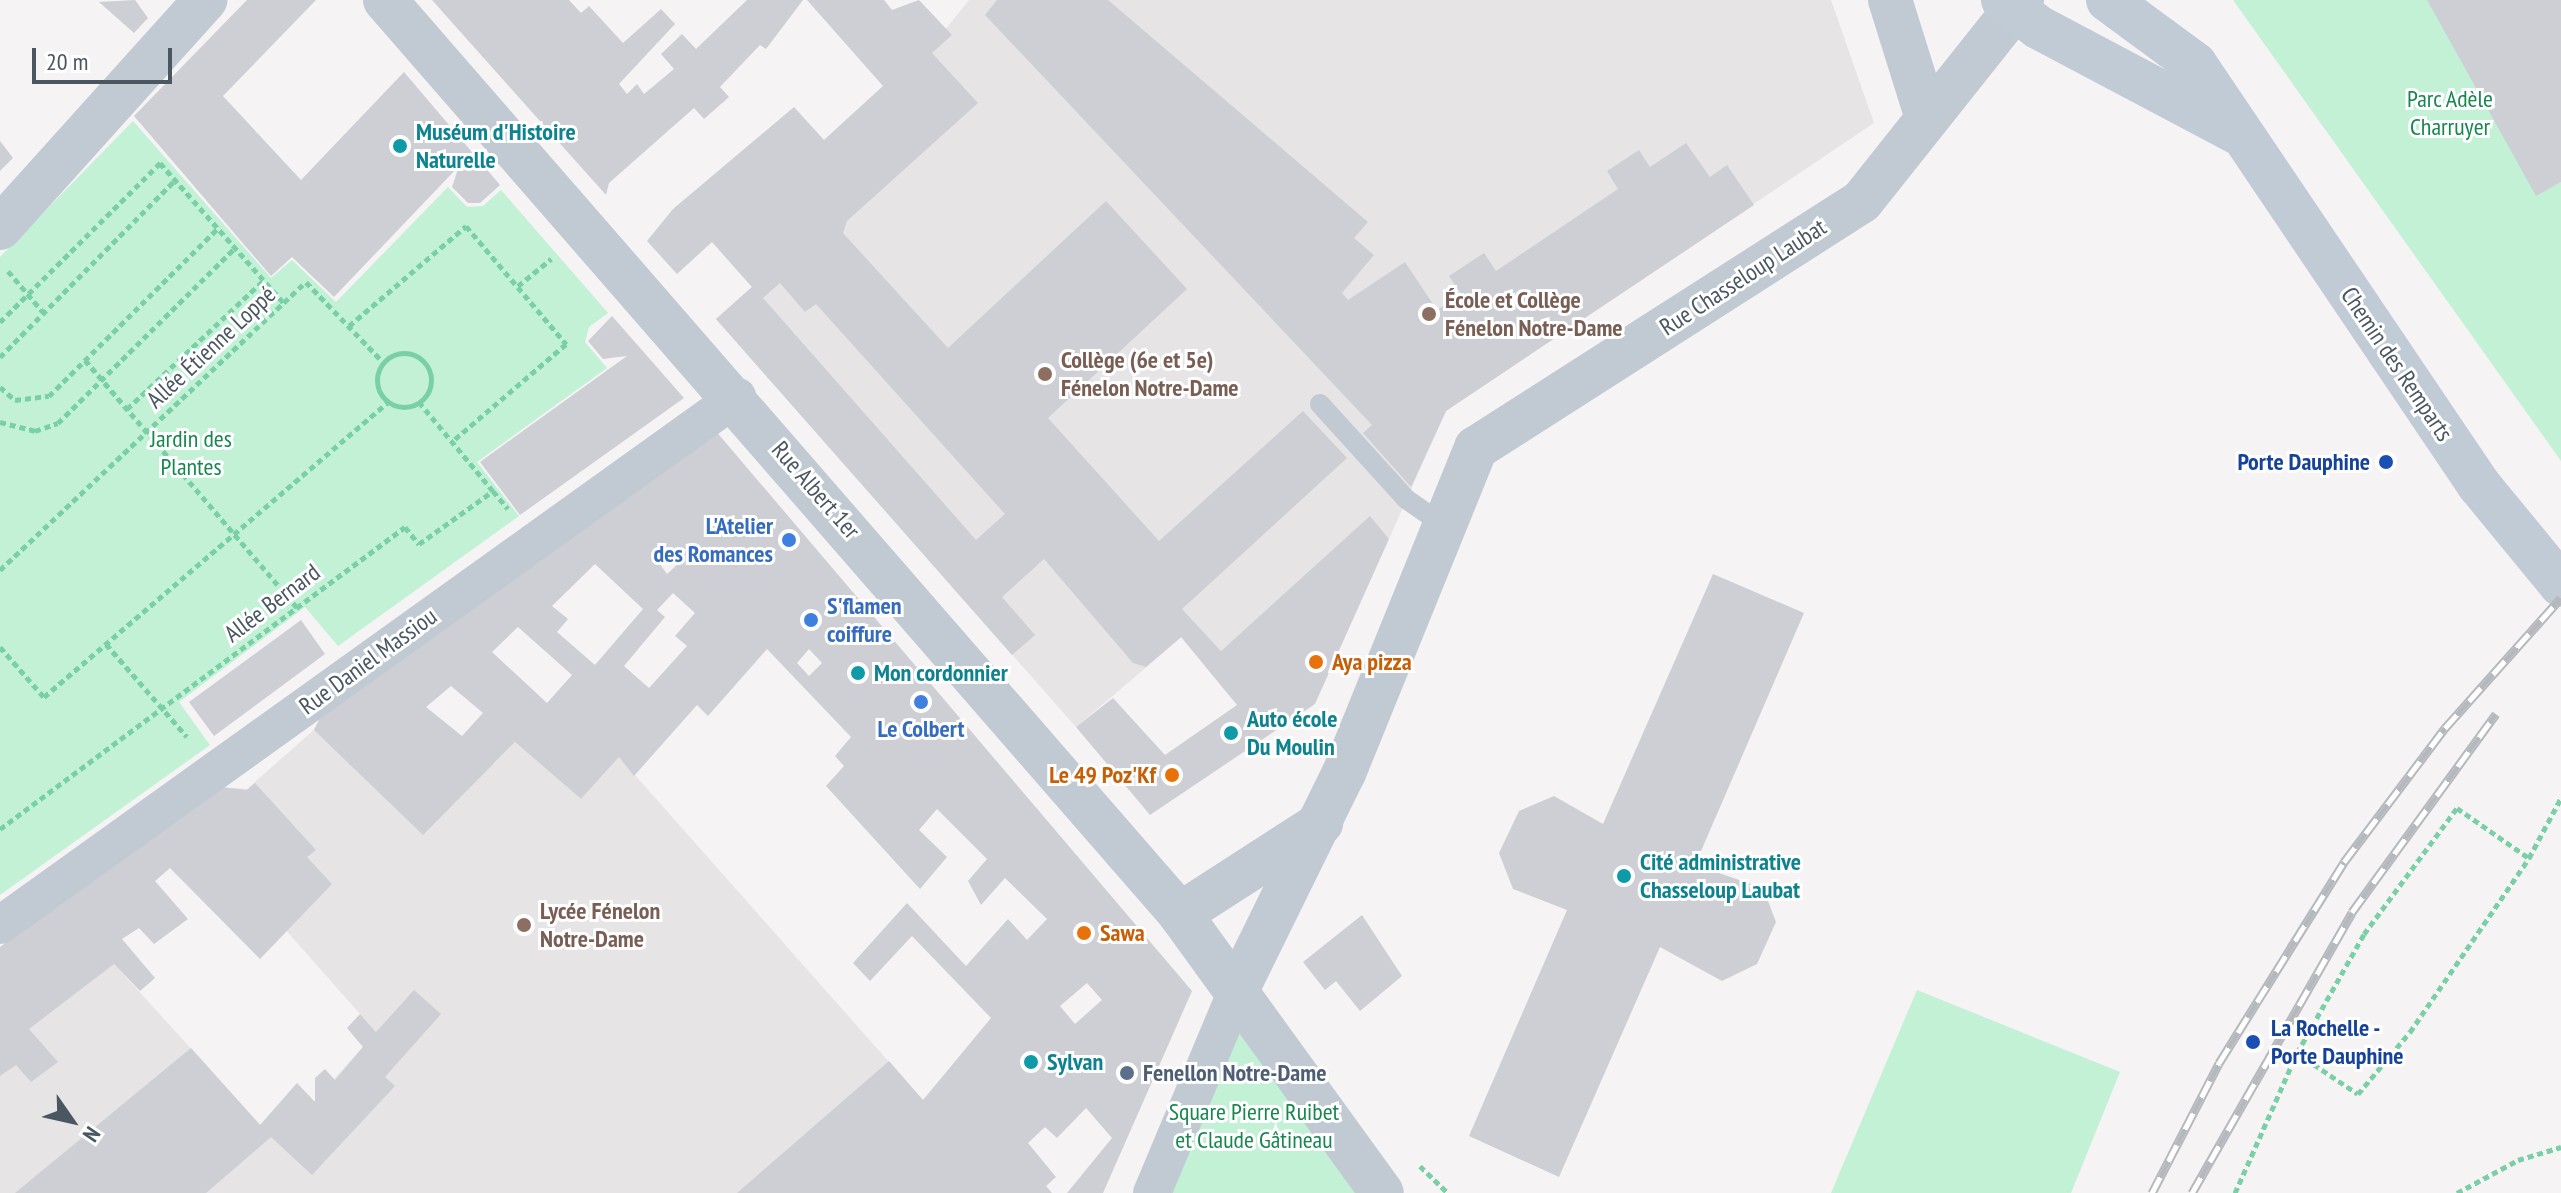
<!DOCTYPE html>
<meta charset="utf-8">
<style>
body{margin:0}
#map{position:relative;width:2561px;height:1193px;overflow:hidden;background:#f5f3f3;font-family:"PT Sans Narrow",sans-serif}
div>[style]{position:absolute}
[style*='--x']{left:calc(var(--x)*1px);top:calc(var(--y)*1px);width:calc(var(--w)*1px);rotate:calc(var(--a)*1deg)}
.education>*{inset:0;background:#e6e4e5}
.green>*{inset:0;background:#c3f1d5}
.building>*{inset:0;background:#cdcfd5}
.path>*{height:5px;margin-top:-2.5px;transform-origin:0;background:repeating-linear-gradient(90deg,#7ad0a6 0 6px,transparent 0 10px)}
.path>.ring{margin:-2.5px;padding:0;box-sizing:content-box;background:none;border:5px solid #7ad0a6;border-radius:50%}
.service>*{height:20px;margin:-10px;padding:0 10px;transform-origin:10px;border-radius:10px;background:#c1cad2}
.minor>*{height:38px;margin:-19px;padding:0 19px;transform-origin:19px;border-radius:19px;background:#c1cad2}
.tertiary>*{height:44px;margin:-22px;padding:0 22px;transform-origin:22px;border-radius:22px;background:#c1cad2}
.secondary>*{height:44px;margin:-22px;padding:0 22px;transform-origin:22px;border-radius:22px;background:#c1cbd6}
.rail>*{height:9px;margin-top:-4.5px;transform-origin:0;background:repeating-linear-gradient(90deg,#fff 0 18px,#b5b8bd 0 36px);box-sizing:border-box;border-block:2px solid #b5b8bd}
.dots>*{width:22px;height:22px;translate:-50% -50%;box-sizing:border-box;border:4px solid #fff;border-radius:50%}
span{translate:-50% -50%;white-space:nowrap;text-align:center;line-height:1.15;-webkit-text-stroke:6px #fff;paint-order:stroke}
.park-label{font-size:24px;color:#17864f}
.culture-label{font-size:24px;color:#0d838f;font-weight:700}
.left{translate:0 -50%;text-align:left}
.street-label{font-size:24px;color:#4a5661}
.education-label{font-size:24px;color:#785e54;font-weight:700}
.transit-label{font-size:24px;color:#164399;font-weight:700}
.right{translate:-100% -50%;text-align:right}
.shop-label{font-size:24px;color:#366cbe;font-weight:700}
.food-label{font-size:24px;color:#c56008;font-weight:700}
.service-label{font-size:24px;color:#4e5e75;font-weight:700}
.north{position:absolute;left:32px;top:1081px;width:80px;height:80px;-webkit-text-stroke:6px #fff;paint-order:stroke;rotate:124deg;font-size:22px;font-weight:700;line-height:32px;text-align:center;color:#4a5661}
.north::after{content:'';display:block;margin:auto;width:28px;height:36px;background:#4a5661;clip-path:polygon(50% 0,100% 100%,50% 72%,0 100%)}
.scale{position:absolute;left:32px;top:48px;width:140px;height:36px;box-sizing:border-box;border:4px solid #4a5661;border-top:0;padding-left:10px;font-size:24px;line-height:28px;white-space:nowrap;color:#4a5661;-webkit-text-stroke:6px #fff;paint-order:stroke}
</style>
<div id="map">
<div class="education">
<i style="clip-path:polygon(969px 0,1831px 0,1874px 123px,1446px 411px,1389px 539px,1370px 517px,1221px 651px,1196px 625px,1076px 727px,716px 319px,752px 287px,712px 242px,945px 30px)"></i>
<i style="clip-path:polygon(323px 712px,472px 745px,494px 764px,515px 742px,581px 799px,619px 757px,1005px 1193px,0 1193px,0 948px,114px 964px,277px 1143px,376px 1032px,183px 814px,220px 787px,247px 789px,314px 730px)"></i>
</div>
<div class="green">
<i style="clip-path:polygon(2233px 0,2561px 0,2561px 461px)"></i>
<i style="clip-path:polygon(133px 121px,271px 278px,292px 260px,336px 302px,448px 187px,467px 207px,483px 206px,501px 190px,608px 313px,589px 327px,585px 342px,607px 368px,477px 462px,519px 516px,338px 646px,305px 607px,179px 702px,210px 745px,0 895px,0 257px)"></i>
<i style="clip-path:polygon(1238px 988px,1382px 1193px,1152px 1193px)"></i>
<i style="clip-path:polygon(1917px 990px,2120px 1072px,2071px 1193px,1831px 1193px)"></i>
</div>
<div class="building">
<i style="clip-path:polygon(135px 0,148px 18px,134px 33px,99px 2px)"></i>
<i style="clip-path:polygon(247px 0,316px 0,223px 96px,301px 180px,404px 72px,500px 185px,480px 203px,468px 203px,452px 187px,459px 166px,334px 297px,292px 257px,271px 276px,134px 116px)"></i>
<i style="clip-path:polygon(432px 0,569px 0,581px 13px,589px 6px,623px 43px,661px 9px,675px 24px,619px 84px,627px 94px,637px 84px,644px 94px,674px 69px,661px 54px,682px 34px,696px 49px,747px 0,803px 0,766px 49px,760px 45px,720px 87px,729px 97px,704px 119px,694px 108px,609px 183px,606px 195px)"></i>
<i style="clip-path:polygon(evenodd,807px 0,884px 0,892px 10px,919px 0,952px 35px,932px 53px,978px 103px,847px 221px,843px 233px,948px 348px,1106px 201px,1187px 289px,1048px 418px,1159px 541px,1303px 411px,1347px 458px,1182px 609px,1221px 651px,1370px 516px,1389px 539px,1315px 704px,1150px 815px,1076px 727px,1113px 698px,1165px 755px,1237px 705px,1181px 637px,1146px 667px,1133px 663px,1044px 559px,1002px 597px,1035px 635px,1012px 655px,716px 319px,752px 287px,712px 242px,677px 274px,647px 241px,673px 209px,794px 107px,824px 140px,883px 86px,807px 0,780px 283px,805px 312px,816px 304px,1005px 514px,976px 540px,763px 298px,780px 283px)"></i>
<i style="clip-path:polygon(997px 0,1108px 0,1368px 222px,1354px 238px,1374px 255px,1342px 293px,1348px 300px,1405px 262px,1437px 310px,1461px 294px,1449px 276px,1484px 253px,1496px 271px,1618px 189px,1607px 171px,1639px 150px,1650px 167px,1686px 143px,1710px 177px,1727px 165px,1754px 205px,1446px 411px,1411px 487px,1363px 433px,1372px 425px,985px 15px)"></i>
<i style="clip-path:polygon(2427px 0,2561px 0,2561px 182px,2536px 196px)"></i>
<i style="clip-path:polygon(0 141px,13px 158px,0 171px)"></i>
<i style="clip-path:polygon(612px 316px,684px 398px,520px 515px,480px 462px,627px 356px,603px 359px,588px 341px)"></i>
<i style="clip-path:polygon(evenodd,715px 430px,1192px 991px,1103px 1193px,1067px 1193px,1112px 1138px,1086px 1108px,1057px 1138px,1045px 1127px,1028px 1143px,1056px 1177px,1046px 1186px,1052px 1193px,737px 1193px,889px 1061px,923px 1100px,991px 1018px,912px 936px,870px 981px,853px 963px,907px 903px,966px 966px,1008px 919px,1027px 940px,1047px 919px,1005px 878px,981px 905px,968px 881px,987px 859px,937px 809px,919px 830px,947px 857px,920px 889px,826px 786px,844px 766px,835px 756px,851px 737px,767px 649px,708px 716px,697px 705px,634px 776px,619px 757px,581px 799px,515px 742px,423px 835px,314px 730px,323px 712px,715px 430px,670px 553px,678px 564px,667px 574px,659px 563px,670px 553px,715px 430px,595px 564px,643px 609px,595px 665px,557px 632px,568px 619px,552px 606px,595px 564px,715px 430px,673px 593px,695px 613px,675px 636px,687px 646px,649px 688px,624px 666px,665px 617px,657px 610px,673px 593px,715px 430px,518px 627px,572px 675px,547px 703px,492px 652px,518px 627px,715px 430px,809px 649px,822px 663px,809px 676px,797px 663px,809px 649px,715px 430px,451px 686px,483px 713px,462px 736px,426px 707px,451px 686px,715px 430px,1087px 983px,1102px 1000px,1075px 1024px,1060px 1006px,1087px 983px)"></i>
<i style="clip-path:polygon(1713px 574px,1804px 613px,1695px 865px,1763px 888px,1776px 922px,1757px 964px,1722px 981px,1660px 947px,1559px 1177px,1469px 1136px,1567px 910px,1513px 889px,1499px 853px,1519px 811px,1554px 796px,1603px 824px)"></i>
<i style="clip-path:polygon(301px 620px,325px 654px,214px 736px,189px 702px)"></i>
<i style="clip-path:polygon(255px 783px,316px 850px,307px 857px,332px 884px,260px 959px,170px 868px,155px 881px,188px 919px,154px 944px,139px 928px,122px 939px,155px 978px,140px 991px,114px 964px,29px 1029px,58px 1062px,31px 1082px,16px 1065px,0 1076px,0 947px,220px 787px,247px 790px)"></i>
<i style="clip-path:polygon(1362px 915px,1402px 976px,1360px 1011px,1336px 981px,1325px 990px,1303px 962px)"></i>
<i style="clip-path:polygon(414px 990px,441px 1014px,385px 1077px,395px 1086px,312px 1175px,271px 1137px,206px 1193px,15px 1193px,191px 1048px,260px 1125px,297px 1083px,315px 1102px,315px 1078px,325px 1069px,335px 1080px,363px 1047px,347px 1028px,360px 1014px,376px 1032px)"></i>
</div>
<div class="path">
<i style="--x:8;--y:271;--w:54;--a:49.5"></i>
<i style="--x:518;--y:286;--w:43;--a:-39.3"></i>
<i style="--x:0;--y:322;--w:226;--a:-44.8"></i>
<i style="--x:160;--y:163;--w:187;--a:48.5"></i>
<i style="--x:349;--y:326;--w:154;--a:-40.5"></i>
<i style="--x:466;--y:226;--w:155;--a:49.7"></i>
<i style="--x:566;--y:344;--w:149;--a:139.4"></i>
<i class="ring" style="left:377px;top:353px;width:49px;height:49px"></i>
<i style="--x:0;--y:357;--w:249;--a:-45.3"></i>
<i style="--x:85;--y:360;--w:326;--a:49.4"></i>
<i style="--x:0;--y:387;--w:20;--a:41"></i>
<i style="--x:15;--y:400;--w:34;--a:-7"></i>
<i style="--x:49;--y:396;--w:238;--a:-44.8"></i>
<i style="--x:127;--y:409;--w:188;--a:-43.3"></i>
<i style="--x:0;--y:422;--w:36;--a:14"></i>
<i style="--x:35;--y:431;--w:24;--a:-19"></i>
<i style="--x:58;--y:423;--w:249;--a:-44.7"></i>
<i style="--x:493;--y:491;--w:23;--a:50"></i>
<i style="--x:0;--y:570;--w:420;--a:-43.3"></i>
<i style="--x:306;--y:282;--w:111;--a:46.1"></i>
<i style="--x:106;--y:644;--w:123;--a:48.9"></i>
<i style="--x:0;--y:647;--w:67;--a:48.7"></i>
<i style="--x:44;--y:697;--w:453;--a:-40.6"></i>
<i style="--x:0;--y:829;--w:505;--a:-36.71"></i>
<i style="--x:405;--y:527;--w:22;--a:51"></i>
<i style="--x:419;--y:544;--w:91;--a:-35.6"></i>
<i style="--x:493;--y:491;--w:114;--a:-129.7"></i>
<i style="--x:2297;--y:1053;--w:73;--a:33.9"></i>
<i style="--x:2358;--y:1094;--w:81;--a:-50"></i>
<i style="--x:2410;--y:1032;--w:211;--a:-55.6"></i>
<i style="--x:1420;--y:1166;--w:39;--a:44"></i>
<i style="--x:2235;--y:1193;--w:153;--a:-66.1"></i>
<i style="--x:2297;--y:1053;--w:137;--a:-60.6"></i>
<i style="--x:2364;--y:934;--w:157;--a:-53.6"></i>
<i style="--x:2457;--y:808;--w:88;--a:34.8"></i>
<i style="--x:2529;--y:858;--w:68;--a:-61.9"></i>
<i style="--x:2457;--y:1193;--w:69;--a:-28.4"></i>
<i style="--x:2518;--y:1160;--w:45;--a:-16.8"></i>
</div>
<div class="service">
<i style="--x:1320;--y:404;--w:128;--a:47.8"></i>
<i style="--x:1406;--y:499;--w:47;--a:34.7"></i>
</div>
<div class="minor">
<i style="--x:0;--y:925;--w:907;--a:-35.62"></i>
<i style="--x:1152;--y:1193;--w:222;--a:-67.2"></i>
</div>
<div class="tertiary">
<i style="--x:385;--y:0;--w:1211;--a:48.98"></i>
<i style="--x:1180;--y:914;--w:344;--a:54.1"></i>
<i style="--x:1890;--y:0;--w:124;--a:72.6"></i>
<i style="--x:0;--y:228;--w:307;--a:-48"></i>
<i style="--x:1180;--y:914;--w:168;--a:-32.8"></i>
<i style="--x:1238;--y:988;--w:240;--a:-63.8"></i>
<i style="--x:1344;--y:773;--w:351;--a:-67.9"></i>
<i style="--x:1476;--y:448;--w:458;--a:-32.6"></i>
<i style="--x:1862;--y:201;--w:257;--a:-51.5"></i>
</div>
<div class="secondary">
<i style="--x:2003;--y:0;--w:44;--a:37.6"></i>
<i style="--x:2038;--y:27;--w:226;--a:27.9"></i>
<i style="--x:2108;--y:0;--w:108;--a:36.3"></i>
<i style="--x:2195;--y:64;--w:508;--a:56"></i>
<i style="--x:2479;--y:485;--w:129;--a:50.6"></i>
</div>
<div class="rail">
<i style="--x:2152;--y:1193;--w:146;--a:-62.7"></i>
<i style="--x:2219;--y:1063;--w:237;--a:-58.1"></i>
<i style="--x:2344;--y:862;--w:168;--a:-53"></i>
<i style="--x:2445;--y:728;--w:174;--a:-48.3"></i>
<i style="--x:2192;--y:1193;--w:323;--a:-60.3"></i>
<i style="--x:2352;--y:912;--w:245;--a:-54"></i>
</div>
<div class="dots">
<i style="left:400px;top:146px;background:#0f9aa8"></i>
<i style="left:1429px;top:314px;background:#8d6e63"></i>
<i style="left:1045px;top:374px;background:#8d6e63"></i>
<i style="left:2386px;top:462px;background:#1a4fb4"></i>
<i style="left:789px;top:540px;background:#3f7fe0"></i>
<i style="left:811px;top:620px;background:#3f7fe0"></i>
<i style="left:1316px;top:662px;background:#e8710a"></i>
<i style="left:858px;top:673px;background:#0f9aa8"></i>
<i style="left:921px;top:702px;background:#3f7fe0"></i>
<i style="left:1231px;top:733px;background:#0f9aa8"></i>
<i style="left:1172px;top:775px;background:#e8710a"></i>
<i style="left:1624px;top:876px;background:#0f9aa8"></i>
<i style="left:524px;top:925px;background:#8d6e63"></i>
<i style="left:1084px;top:933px;background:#e8710a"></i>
<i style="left:2253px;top:1042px;background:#1a4fb4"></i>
<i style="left:1031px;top:1062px;background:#0f9aa8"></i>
<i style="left:1127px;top:1073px;background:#5c6f8a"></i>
</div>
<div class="park-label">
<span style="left:2450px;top:113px">Parc Adèle<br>Charruyer</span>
<span style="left:191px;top:453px">Jardin des<br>Plantes</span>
<span style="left:1254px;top:1126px">Square Pierre Ruibet<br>et Claude Gâtineau</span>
</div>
<div class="culture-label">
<span class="left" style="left:416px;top:146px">Muséum d'Histoire<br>Naturelle</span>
<span class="left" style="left:874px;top:673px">Mon cordonnier</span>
<span class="left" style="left:1247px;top:733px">Auto école<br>Du Moulin</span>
<span class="left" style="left:1640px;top:876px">Cité administrative<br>Chasseloup Laubat</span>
<span class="left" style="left:1047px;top:1062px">Sylvan</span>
</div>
<div class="street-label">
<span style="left:1743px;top:277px;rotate:-33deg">Rue Chasseloup Laubat</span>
<span style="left:211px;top:347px;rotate:-43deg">Allée Étienne Loppé</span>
<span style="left:2397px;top:364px;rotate:56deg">Chemin des Remparts</span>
<span style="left:816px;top:490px;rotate:49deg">Rue Albert 1er</span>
<span style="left:272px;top:603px;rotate:-37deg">Allée Bernard</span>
<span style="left:368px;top:661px;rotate:-36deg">Rue Daniel Massiou</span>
</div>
<div class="education-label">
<span class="left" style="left:1445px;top:314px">École et Collège<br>Fénelon Notre-Dame</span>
<span class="left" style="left:1061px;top:374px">Collège (6e et 5e)<br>Fénelon Notre-Dame</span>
<span class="left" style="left:540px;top:925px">Lycée Fénelon<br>Notre-Dame</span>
</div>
<div class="transit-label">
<span class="right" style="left:2370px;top:462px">Porte Dauphine</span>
<span class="left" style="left:2271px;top:1042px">La Rochelle -<br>Porte Dauphine</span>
</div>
<div class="shop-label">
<span class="right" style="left:773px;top:540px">L'Atelier<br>des Romances</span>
<span class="left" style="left:827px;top:620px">S'flamen<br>coiffure</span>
<span style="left:921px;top:729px">Le Colbert</span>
</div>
<div class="food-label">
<span class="left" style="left:1332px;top:662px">Aya pizza</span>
<span class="right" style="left:1156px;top:775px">Le 49 Poz'Kf</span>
<span class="left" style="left:1100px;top:933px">Sawa</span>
</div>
<div class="service-label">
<span class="left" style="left:1143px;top:1073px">Fenellon Notre-Dame</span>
</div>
<div class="north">N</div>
<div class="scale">20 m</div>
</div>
